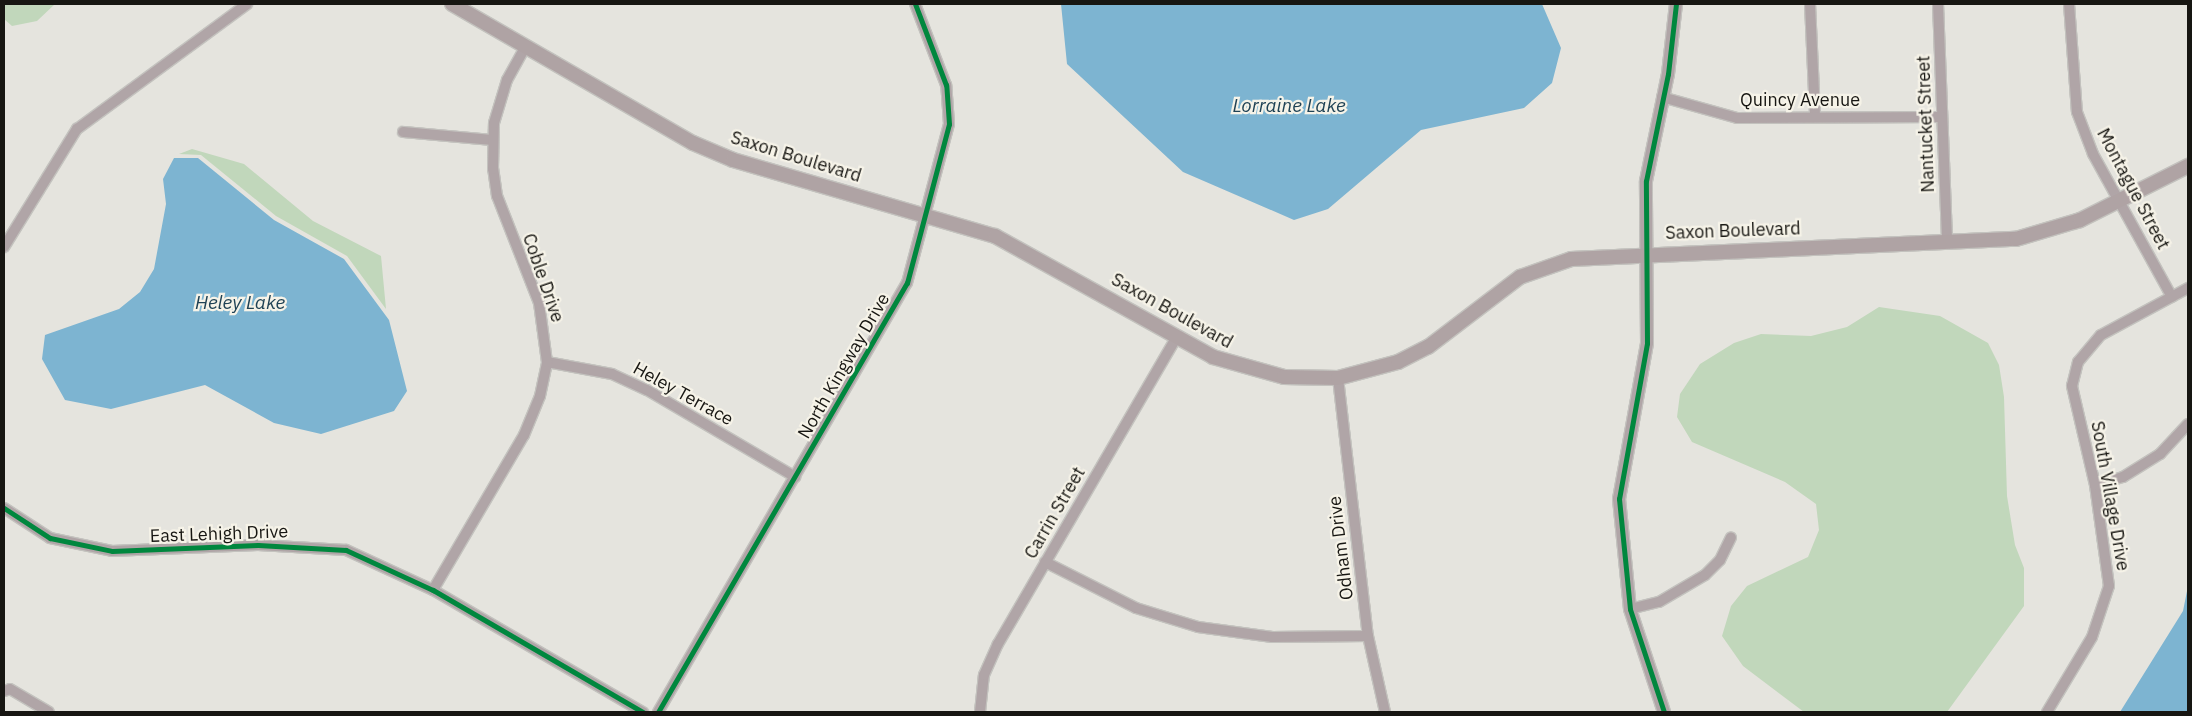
<!DOCTYPE html>
<style>
body{margin:0}
#map{position:relative;width:2192px;height:716px;overflow:hidden;background:#e5e4de;font-family:"IBM Plex Sans",sans-serif}
div>[style]{position:absolute}
[style*='--x']{left:calc(var(--x)*1px);top:calc(var(--y)*1px);width:calc(var(--w)*1px);rotate:calc(var(--a)*1deg)}
.green>*{inset:0;background:#c1d7bb}
.water>*{inset:0;background:#7db4d1}
.roads{filter:drop-shadow(1px 0 #c3c2be) drop-shadow(-1px 0 #c3c2be) drop-shadow(0 1px #c3c2be) drop-shadow(0 -1px #c3c2be)}
.minor>*{height:10px;margin:-5px;padding:0 5px;transform-origin:5px;border-radius:5px;background:#b0a5a7}
.tertiary>*{height:12px;margin:-6px;padding:0 6px;transform-origin:6px;border-radius:6px;background:#b0a5a7}
.secondary>*{height:14px;margin:-7px;padding:0 7px;transform-origin:7px;border-radius:7px;background:#afa3a4}
.cycleway>*{height:5px;margin:-2.5px;padding:0 2.5px;transform-origin:2.5px;border-radius:2.5px;background:#00873e}
span{translate:-50% -50%;white-space:nowrap;text-align:center;line-height:1.15;-webkit-text-stroke:4.5px #f6f3e8;paint-order:stroke}
.street-label{font-size:18px;color:#171612}
.water-label{font-size:19px;color:#1f4255;font-style:italic}
.frame{position:absolute;inset:0;border:5px solid #171612;pointer-events:none}
</style>
<div id="map">
<div class="green">
<i style="clip-path:polygon(4px 4px,55px 4px,37px 21px,12px 26px,4px 19px)"></i>
<i style="clip-path:polygon(192px 149px,244px 164px,313px 221px,381px 256px,386px 309px,347px 256px,276px 216px,201px 155px,179px 154px)"></i>
<i style="clip-path:polygon(1879px 307px,1940px 316px,1988px 343px,1999px 365px,2004px 397px,2007px 496px,2015px 545px,2024px 568px,2024px 606px,1947px 712px,1804px 712px,1743px 666px,1722px 636px,1731px 606px,1747px 586px,1808px 557px,1819px 530px,1816px 504px,1785px 482px,1692px 442px,1677px 417px,1680px 394px,1700px 364px,1734px 343px,1761px 334px,1811px 336px,1847px 327px)"></i>
</div>
<div class="water">
<i style="clip-path:polygon(1061px 4px,1542px 4px,1561px 48px,1552px 83px,1524px 108px,1421px 130px,1328px 209px,1294px 220px,1183px 172px,1067px 64px)"></i>
<i style="clip-path:polygon(174px 158px,198px 158px,274px 220px,344px 259px,389px 320px,407px 391px,394px 411px,321px 434px,274px 423px,205px 385px,111px 409px,65px 400px,42px 359px,45px 335px,119px 309px,140px 292px,154px 269px,166px 204px,163px 179px)"></i>
<i style="clip-path:polygon(2188px 586px,2188px 712px,2120px 712px,2183px 611px)"></i>
</div>
<div class="roads">
<div class="minor">
<i style="--x:1810;--y:4;--w:112;--a:87.4"></i>
<i style="--x:1938;--y:4;--w:239;--a:87.8"></i>
<i style="--x:2069;--y:4;--w:108;--a:85.8"></i>
<i style="--x:2077;--y:112;--w:45;--a:69.1"></i>
<i style="--x:2093;--y:154;--w:163;--a:61.1"></i>
<i style="--x:1662;--y:97;--w:78;--a:15.6"></i>
<i style="--x:1737;--y:118;--w:205;--a:-0.3"></i>
<i style="--x:403;--y:132;--w:90;--a:5.1"></i>
<i style="--x:4;--y:247;--w:139;--a:-58.3"></i>
<i style="--x:77;--y:129;--w:211;--a:-36.3"></i>
<i style="--x:547;--y:362;--w:66;--a:10.5"></i>
<i style="--x:612;--y:374;--w:38;--a:25"></i>
<i style="--x:647;--y:390;--w:172;--a:30.4"></i>
<i style="--x:1338;--y:378;--w:260;--a:83.4"></i>
<i style="--x:1368;--y:636;--w:78;--a:77.4"></i>
<i style="--x:2095;--y:485;--w:29;--a:-16"></i>
<i style="--x:2123;--y:477;--w:44;--a:-31.9"></i>
<i style="--x:2160;--y:454;--w:41;--a:-47"></i>
<i style="--x:4;--y:508;--w:55;--a:33.1"></i>
<i style="--x:50;--y:538;--w:63;--a:11.8"></i>
<i style="--x:112;--y:551;--w:146;--a:-2.4"></i>
<i style="--x:258;--y:545;--w:88;--a:3.3"></i>
<i style="--x:346;--y:550;--w:96;--a:24.7"></i>
<i style="--x:433;--y:590;--w:243;--a:30.2"></i>
<i style="--x:1045;--y:562;--w:102;--a:26.8"></i>
<i style="--x:1136;--y:608;--w:65;--a:17"></i>
<i style="--x:1198;--y:627;--w:75;--a:7.7"></i>
<i style="--x:1272;--y:637;--w:96;--a:-0.6"></i>
<i style="--x:433;--y:590;--w:180;--a:-59.6"></i>
<i style="--x:524;--y:435;--w:42;--a:-67.7"></i>
<i style="--x:540;--y:396;--w:35;--a:-78"></i>
<i style="--x:547;--y:362;--w:60;--a:-97.7"></i>
<i style="--x:539;--y:303;--w:115;--a:-111.4"></i>
<i style="--x:497;--y:196;--w:27;--a:-98"></i>
<i style="--x:493;--y:169;--w:46;--a:-88.8"></i>
<i style="--x:494;--y:123;--w:45;--a:-73.2"></i>
<i style="--x:507;--y:80;--w:39;--a:-61"></i>
<i style="--x:1630;--y:609;--w:30;--a:-14"></i>
<i style="--x:1659;--y:602;--w:53;--a:-30.4"></i>
<i style="--x:1705;--y:575;--w:21;--a:-45"></i>
<i style="--x:1720;--y:560;--w:25;--a:-64"></i>
<i style="--x:4;--y:691;--w:6;--a:-18"></i>
<i style="--x:10;--y:689;--w:45;--a:30.5"></i>
<i style="--x:658;--y:712;--w:496;--a:-59.9"></i>
<i style="--x:907;--y:283;--w:164;--a:-75.2"></i>
<i style="--x:949;--y:124;--w:39;--a:-94"></i>
<i style="--x:946;--y:85;--w:87;--a:-110.9"></i>
<i style="--x:980;--y:712;--w:37;--a:-84"></i>
<i style="--x:984;--y:675;--w:34;--a:-66"></i>
<i style="--x:998;--y:644;--w:355;--a:-59.8"></i>
<i style="--x:2047;--y:712;--w:87;--a:-59"></i>
<i style="--x:2092;--y:637;--w:54;--a:-71.6"></i>
<i style="--x:2109;--y:586;--w:102;--a:-97.9"></i>
<i style="--x:2095;--y:485;--w:102;--a:-103.1"></i>
<i style="--x:2072;--y:386;--w:25;--a:-76"></i>
<i style="--x:2078;--y:362;--w:35;--a:-50"></i>
<i style="--x:2101;--y:335;--w:99;--a:-28.4"></i>
</div>
<div class="tertiary">
<i style="--x:1664;--y:712;--w:108;--a:-108.3"></i>
<i style="--x:1630;--y:609;--w:111;--a:-95.7"></i>
<i style="--x:1619;--y:499;--w:158;--a:-79.8"></i>
<i style="--x:1647;--y:343;--w:162;--a:-90.4"></i>
<i style="--x:1646;--y:181;--w:109;--a:-78.4"></i>
<i style="--x:1668;--y:74;--w:70;--a:-83.5"></i>
</div>
<div class="secondary">
<i style="--x:452;--y:4;--w:278;--a:30"></i>
<i style="--x:693;--y:143;--w:43;--a:23"></i>
<i style="--x:733;--y:160;--w:273;--a:16.2"></i>
<i style="--x:995;--y:236;--w:249;--a:29"></i>
<i style="--x:1213;--y:357;--w:74;--a:15.7"></i>
<i style="--x:1284;--y:377;--w:54;--a:1.1"></i>
<i style="--x:1338;--y:378;--w:62;--a:-14.9"></i>
<i style="--x:1398;--y:362;--w:34;--a:-27"></i>
<i style="--x:1428;--y:347;--w:116;--a:-37.3"></i>
<i style="--x:1520;--y:277;--w:54;--a:-19.4"></i>
<i style="--x:1571;--y:259;--w:445;--a:-2.6"></i>
<i style="--x:2016;--y:239;--w:67;--a:-16.5"></i>
<i style="--x:2080;--y:220;--w:121;--a:-26.6"></i>
</div>
</div>
<div class="cycleway">
<i style="--x:4;--y:508;--w:55;--a:33.1"></i>
<i style="--x:50;--y:538;--w:63;--a:11.8"></i>
<i style="--x:112;--y:551;--w:146;--a:-2.4"></i>
<i style="--x:258;--y:545;--w:88;--a:3.3"></i>
<i style="--x:346;--y:550;--w:96;--a:24.7"></i>
<i style="--x:433;--y:590;--w:243;--a:30.2"></i>
<i style="--x:658;--y:712;--w:496;--a:-59.9"></i>
<i style="--x:907;--y:283;--w:164;--a:-75.2"></i>
<i style="--x:949;--y:124;--w:39;--a:-94"></i>
<i style="--x:946;--y:85;--w:87;--a:-110.9"></i>
<i style="--x:1664;--y:712;--w:108;--a:-108.3"></i>
<i style="--x:1630;--y:609;--w:111;--a:-95.7"></i>
<i style="--x:1619;--y:499;--w:158;--a:-79.8"></i>
<i style="--x:1647;--y:343;--w:162;--a:-90.4"></i>
<i style="--x:1646;--y:181;--w:109;--a:-78.4"></i>
<i style="--x:1668;--y:74;--w:70;--a:-83.5"></i>
</div>
<div class="street-label">
<span style="left:1800px;top:100px">Quincy Avenue</span>
<span style="left:1926px;top:124px;rotate:-92deg">Nantucket Street</span>
<span style="left:796px;top:157px;rotate:17deg">Saxon Boulevard</span>
<span style="left:2133px;top:189px;rotate:62deg">Montague Street</span>
<span style="left:1733px;top:231px;rotate:-2deg">Saxon Boulevard</span>
<span style="left:543px;top:278px;rotate:71deg">Coble Drive</span>
<span style="left:1172px;top:311px;rotate:29deg">Saxon Boulevard</span>
<span style="left:844px;top:366px;rotate:-60deg">North Kingway Drive</span>
<span style="left:683px;top:394px;rotate:29deg">Heley Terrace</span>
<span style="left:2110px;top:496px;rotate:80deg">South Village Drive</span>
<span style="left:1055px;top:513px;rotate:-60deg">Carrin Street</span>
<span style="left:219px;top:534px;rotate:-2deg">East Lehigh Drive</span>
<span style="left:1341px;top:548px;rotate:-97deg">Odham Drive</span>
</div>
<div class="water-label">
<span style="left:1289px;top:106px">Lorraine Lake</span>
<span style="left:240px;top:303px">Heley Lake</span>
</div>
<div class="frame"></div>
</div>
